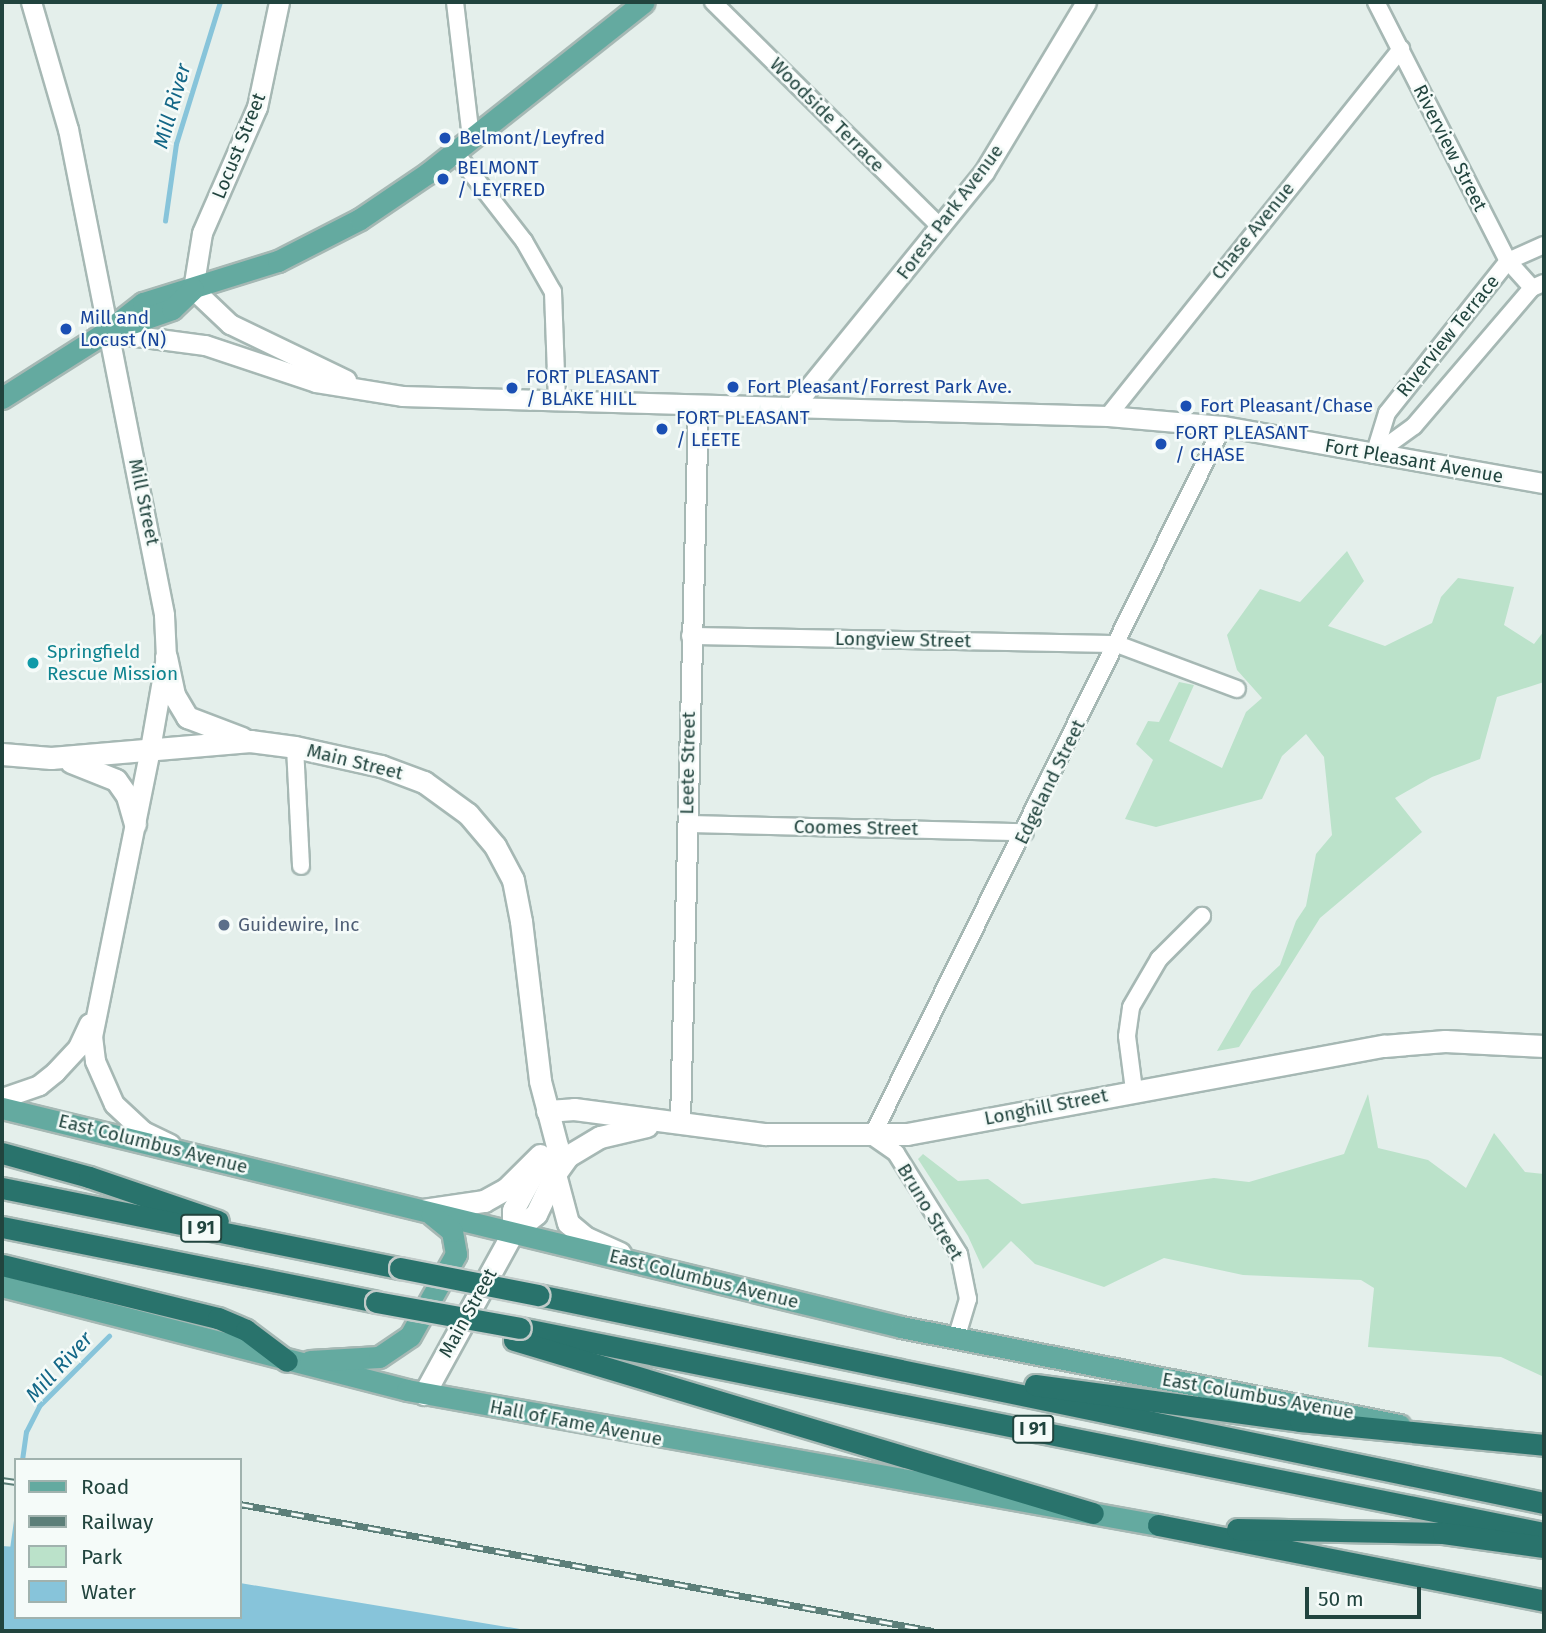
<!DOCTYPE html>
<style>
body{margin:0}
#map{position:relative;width:1546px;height:1633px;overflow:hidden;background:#e4efeb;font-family:"Fira Sans",sans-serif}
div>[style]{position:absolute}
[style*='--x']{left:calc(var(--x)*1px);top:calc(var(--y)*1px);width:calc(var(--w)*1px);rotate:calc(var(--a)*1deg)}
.green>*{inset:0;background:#bbe2ca}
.water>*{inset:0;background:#87c4da}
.stream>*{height:4.5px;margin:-2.25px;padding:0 2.25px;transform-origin:2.25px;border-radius:2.25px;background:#87c4da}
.roads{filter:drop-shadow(2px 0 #a6b8b4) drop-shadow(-2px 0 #a6b8b4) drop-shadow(0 2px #a6b8b4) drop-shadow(0 -2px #a6b8b4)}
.minor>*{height:16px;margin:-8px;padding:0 8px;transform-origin:8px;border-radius:8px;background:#fff}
.tertiary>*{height:19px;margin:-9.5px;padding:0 9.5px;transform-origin:9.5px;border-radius:9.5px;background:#fff}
.secondary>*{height:21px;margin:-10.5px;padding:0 10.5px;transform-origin:10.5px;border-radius:10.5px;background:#fff}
.primary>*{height:21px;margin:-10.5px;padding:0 10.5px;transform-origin:10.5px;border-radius:10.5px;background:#64aaa0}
.motorway>*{height:21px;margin:-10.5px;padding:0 10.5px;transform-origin:10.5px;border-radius:10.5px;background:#29736c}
.rail>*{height:7px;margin-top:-3.5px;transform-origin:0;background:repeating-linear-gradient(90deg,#f5fbf9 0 13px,#5c7f79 0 26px);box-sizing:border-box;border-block:2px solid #5c7f79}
.bridges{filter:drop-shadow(2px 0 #c1cbc9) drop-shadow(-2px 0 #c1cbc9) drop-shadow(0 2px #c1cbc9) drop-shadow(0 -2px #c1cbc9)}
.motorway-bridge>*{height:21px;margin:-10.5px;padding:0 10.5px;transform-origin:10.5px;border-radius:10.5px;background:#29736c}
.dots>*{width:19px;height:19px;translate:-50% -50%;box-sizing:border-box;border:4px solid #f5fbf9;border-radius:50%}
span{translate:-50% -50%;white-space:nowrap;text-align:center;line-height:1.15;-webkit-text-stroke:5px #f5fbf9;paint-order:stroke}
.shield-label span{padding:2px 5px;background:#f5fbf9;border:2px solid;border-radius:5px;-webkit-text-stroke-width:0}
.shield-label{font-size:18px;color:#21443e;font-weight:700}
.street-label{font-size:19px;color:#21443e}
.transit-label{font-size:19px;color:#164399}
.left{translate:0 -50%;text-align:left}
.culture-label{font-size:19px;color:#0d838f}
.service-label{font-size:19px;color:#4e5e75}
.water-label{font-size:21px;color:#136787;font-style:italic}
.frame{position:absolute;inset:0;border:4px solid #21443e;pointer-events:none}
.legend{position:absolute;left:14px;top:1458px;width:228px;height:161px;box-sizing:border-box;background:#f5fbf9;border:2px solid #a0b2ae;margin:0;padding:9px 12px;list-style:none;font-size:21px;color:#21443e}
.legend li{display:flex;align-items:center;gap:14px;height:35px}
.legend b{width:35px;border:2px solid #a0b2ae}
.scale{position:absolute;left:1305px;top:1587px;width:116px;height:32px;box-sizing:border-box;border:4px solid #21443e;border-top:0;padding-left:9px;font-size:21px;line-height:24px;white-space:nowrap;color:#21443e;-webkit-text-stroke:5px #f5fbf9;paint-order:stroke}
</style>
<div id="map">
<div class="green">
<i style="clip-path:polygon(1347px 551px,1364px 581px,1328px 626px,1385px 646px,1432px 623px,1441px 597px,1458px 578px,1514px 587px,1504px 625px,1534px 644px,1544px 631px,1544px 682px,1497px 697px,1480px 759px,1432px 777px,1395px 798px,1422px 832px,1320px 918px,1239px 1047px,1217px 1051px,1252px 991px,1280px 965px,1296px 921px,1306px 906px,1316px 854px,1332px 835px,1324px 757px,1306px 734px,1282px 756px,1262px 799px,1156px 827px,1125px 819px,1153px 760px,1136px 744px,1148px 721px,1159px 722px,1179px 682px,1194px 685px,1169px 741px,1222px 768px,1246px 712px,1262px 698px,1237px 670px,1227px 635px,1260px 589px,1300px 602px)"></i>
<i style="clip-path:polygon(1368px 1094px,1378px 1148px,1428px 1160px,1466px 1188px,1494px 1133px,1525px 1172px,1544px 1174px,1544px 1377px,1501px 1357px,1368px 1347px,1374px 1288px,1361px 1280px,1243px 1275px,1164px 1258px,1104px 1287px,1035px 1264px,1011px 1241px,983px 1269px,968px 1236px,918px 1159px,923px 1154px,958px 1181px,988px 1179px,1022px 1204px,1214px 1178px,1249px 1182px,1344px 1154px)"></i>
</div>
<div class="water">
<i style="clip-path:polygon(2px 1546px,16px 1547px,16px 1617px,240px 1617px,240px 1583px,532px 1631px,2px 1631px)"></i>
</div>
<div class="stream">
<i style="--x:165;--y:221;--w:78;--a:-81.9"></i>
<i style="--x:176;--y:144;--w:149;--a:-72.8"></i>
<i style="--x:22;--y:1460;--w:28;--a:-82"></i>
<i style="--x:26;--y:1432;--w:29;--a:-63"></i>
<i style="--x:39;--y:1406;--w:99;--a:-45"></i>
<i style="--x:12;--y:1549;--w:30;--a:-82"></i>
</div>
<div class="roads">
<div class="minor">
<i style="--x:455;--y:2;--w:138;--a:83.3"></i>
<i style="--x:713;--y:2;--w:321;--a:44.7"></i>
<i style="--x:1376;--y:2;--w:291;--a:63"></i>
<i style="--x:1508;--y:261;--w:36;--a:48"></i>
<i style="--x:455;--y:152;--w:113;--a:52.2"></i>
<i style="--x:524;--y:241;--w:59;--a:60.4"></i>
<i style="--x:553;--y:292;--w:110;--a:87.9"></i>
<i style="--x:1108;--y:416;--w:470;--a:-51.4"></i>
<i style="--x:1374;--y:455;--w:44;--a:-72.8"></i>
<i style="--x:1387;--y:413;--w:194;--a:-51.5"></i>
<i style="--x:1508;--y:261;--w:39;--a:-24"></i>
<i style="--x:1374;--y:455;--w:49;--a:-35.9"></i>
<i style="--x:1414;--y:426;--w:182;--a:-49.5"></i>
<i style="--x:1532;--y:288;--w:13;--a:-23"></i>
<i style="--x:690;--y:636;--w:427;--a:1.1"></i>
<i style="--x:1117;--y:644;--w:128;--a:20.6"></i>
<i style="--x:295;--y:747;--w:119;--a:87.1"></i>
<i style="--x:688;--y:824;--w:337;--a:1.4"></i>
<i style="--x:1134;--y:1090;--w:54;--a:-97.4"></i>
<i style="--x:1127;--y:1036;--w:29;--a:-82"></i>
<i style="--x:1131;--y:1007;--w:56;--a:-59.7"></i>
<i style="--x:1159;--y:959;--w:61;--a:-45"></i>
<i style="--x:956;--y:1339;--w:42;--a:-73.3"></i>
<i style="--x:968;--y:1299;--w:46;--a:-101.3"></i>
<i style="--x:959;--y:1254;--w:119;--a:-122"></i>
<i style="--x:896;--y:1153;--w:29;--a:-145"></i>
<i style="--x:872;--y:1136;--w:792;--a:-63.69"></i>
</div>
<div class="tertiary">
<i style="--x:31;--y:2;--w:132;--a:73.8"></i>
<i style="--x:68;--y:129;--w:495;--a:78.8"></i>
<i style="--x:164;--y:615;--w:42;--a:87.3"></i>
<i style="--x:166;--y:657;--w:93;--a:99.9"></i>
<i style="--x:150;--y:749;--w:293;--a:101.4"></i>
<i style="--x:92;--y:1036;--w:25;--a:83"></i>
<i style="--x:95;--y:1061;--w:47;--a:66.2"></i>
<i style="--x:114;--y:1104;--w:40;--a:43"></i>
<i style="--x:143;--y:1131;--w:30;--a:26"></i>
<i style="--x:279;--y:2;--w:107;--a:101.8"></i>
<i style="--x:257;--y:107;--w:137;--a:113.6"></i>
<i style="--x:202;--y:233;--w:57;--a:99.1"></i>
<i style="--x:193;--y:289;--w:51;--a:43.4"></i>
<i style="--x:230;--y:324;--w:129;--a:25.8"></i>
<i style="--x:106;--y:332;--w:100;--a:7.5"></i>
<i style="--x:205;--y:345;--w:117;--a:18.4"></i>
<i style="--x:316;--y:382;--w:87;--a:9.2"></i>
<i style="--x:402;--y:396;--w:706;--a:1.62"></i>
<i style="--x:1108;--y:416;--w:115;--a:5"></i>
<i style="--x:1223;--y:426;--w:326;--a:10.1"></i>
<i style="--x:793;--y:407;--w:303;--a:-50.9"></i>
<i style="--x:984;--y:172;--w:198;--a:-59"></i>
<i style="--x:2;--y:1098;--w:39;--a:-19"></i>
<i style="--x:39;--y:1085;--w:21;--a:-39"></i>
<i style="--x:55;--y:1072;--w:34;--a:-47"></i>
<i style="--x:78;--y:1047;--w:26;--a:-65"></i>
<i style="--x:680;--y:1121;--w:716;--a:-88.56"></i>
</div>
<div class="secondary">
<i style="--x:166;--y:657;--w:39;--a:78"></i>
<i style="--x:174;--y:695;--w:26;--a:59"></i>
<i style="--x:187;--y:717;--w:59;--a:20.9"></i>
<i style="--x:2;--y:754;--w:49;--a:4.7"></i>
<i style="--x:51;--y:758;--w:200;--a:-4.9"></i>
<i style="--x:250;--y:741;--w:45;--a:7.6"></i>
<i style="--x:295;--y:747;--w:88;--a:12.5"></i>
<i style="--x:381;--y:766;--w:46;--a:20.4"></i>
<i style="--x:424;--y:782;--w:54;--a:36"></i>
<i style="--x:468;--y:814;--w:42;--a:49.8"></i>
<i style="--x:495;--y:846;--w:38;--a:62"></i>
<i style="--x:513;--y:880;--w:42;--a:79"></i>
<i style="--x:521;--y:921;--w:161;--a:83.2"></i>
<i style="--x:540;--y:1081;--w:67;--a:75.3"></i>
<i style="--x:557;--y:1146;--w:28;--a:94"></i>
<i style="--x:555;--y:1174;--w:44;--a:115.4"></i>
<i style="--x:536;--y:1214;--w:29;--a:142"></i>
<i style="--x:513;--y:1232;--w:185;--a:118.8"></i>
<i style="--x:71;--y:762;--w:48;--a:21.8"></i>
<i style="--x:116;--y:780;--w:19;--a:55"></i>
<i style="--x:127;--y:796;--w:29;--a:74"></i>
<i style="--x:547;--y:1111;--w:27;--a:-4"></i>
<i style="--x:574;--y:1109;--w:193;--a:7.5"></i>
<i style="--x:765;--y:1134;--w:142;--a:0"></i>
<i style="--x:907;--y:1134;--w:485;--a:-10.5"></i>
<i style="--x:1384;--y:1046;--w:61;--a:-4.7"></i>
<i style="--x:1445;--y:1041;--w:99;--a:2.9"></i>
<i style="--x:423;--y:1210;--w:62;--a:-8.4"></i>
<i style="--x:484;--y:1201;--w:25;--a:-29"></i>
<i style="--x:506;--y:1189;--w:48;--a:-45"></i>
<i style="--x:513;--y:1232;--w:22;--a:-90"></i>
<i style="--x:513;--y:1210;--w:48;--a:-61.3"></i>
<i style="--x:620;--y:1253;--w:37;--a:-156"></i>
<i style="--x:586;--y:1238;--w:23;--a:-140"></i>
<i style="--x:568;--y:1223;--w:51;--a:-104.9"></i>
<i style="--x:555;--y:1174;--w:22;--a:-54"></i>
<i style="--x:568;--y:1156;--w:37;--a:-31"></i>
<i style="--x:600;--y:1137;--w:48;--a:-13.2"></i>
</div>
<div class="primary">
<i style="--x:106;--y:332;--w:47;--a:-38.1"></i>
<i style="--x:143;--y:303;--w:141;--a:-17.3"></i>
<i style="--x:278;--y:261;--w:92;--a:-27.1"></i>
<i style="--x:360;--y:219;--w:82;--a:-34.1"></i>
<i style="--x:428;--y:173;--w:275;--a:-38.4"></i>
<i style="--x:2;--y:398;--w:123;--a:-32.4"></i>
<i style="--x:106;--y:332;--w:70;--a:-19.2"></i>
<i style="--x:172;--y:309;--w:29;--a:-44"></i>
<i style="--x:2;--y:1108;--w:925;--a:13.69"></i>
<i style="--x:901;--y:1327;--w:508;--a:11.13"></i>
<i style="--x:2;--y:1286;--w:418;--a:14.4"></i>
<i style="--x:407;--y:1390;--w:763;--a:10.19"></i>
<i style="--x:310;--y:1361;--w:69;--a:-3.3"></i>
<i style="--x:379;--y:1357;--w:37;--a:-34"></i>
<i style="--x:410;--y:1336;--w:94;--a:-60.7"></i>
<i style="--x:456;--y:1254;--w:23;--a:-100"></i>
<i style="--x:452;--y:1231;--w:26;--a:-141"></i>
</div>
<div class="motorway">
<i style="--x:2;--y:1153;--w:90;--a:15.4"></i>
<i style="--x:89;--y:1177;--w:136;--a:18.8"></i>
<i style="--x:2;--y:1188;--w:406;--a:11.4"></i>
<i style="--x:2;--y:1227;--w:381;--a:11.3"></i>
<i style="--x:2;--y:1265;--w:222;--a:13.8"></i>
<i style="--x:218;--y:1318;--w:30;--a:23"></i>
<i style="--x:246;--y:1330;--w:51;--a:37.1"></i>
<i style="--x:538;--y:1295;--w:1027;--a:11.68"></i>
<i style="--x:520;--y:1328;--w:1044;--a:11.32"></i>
<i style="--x:514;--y:1340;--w:604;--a:16.64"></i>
<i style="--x:1035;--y:1385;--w:267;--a:7.7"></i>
<i style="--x:1300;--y:1421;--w:245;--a:5.6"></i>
<i style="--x:1158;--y:1525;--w:393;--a:11.1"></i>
<i style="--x:1237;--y:1529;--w:206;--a:1.1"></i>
<i style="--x:1443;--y:1533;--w:102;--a:7.9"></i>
</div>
</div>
<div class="rail">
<i style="--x:2;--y:1480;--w:14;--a:8"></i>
<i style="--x:240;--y:1504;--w:705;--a:10.38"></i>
</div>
<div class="bridges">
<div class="motorway-bridge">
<i style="--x:400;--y:1268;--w:141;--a:11.1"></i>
<i style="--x:376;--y:1302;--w:146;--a:10.2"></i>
</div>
</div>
<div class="dots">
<i style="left:445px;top:138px;background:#1a4fb4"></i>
<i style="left:443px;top:179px;background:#1a4fb4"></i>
<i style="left:66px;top:329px;background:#1a4fb4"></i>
<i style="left:733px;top:387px;background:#1a4fb4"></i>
<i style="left:512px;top:388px;background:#1a4fb4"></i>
<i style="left:1186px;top:406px;background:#1a4fb4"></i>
<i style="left:662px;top:429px;background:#1a4fb4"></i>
<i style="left:1161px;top:444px;background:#1a4fb4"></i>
<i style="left:33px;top:663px;background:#0f9aa8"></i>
<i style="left:224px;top:925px;background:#5c6f8a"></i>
</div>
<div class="shield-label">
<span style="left:201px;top:1228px">I 91</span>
<span style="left:1033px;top:1429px">I 91</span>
</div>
<div class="street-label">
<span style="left:827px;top:115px;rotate:45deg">Woodside Terrace</span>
<span style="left:239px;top:146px;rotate:-68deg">Locust Street</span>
<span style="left:1450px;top:148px;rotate:63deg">Riverview Street</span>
<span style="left:950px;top:212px;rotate:-53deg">Forest Park Avenue</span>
<span style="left:1253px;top:231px;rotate:-51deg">Chase Avenue</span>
<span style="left:1448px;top:336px;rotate:-51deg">Riverview Terrace</span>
<span style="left:1414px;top:461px;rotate:10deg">Fort Pleasant Avenue</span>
<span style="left:144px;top:502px;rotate:78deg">Mill Street</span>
<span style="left:903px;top:640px;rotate:1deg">Longview Street</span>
<span style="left:355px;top:762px;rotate:14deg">Main Street</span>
<span style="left:688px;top:763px;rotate:-89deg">Leete Street</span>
<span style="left:1050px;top:782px;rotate:-64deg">Edgeland Street</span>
<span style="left:856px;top:828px;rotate:1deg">Coomes Street</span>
<span style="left:1046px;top:1107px;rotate:-11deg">Longhill Street</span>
<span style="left:153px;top:1144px;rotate:14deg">East Columbus Avenue</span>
<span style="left:930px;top:1212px;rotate:59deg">Bruno Street</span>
<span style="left:704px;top:1279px;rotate:14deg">East Columbus Avenue</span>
<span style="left:468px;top:1313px;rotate:-61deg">Main Street</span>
<span style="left:1258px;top:1396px;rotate:10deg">East Columbus Avenue</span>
<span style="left:576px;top:1423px;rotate:11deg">Hall of Fame Avenue</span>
</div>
<div class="transit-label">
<span class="left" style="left:459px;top:138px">Belmont/Leyfred</span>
<span class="left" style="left:457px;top:179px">BELMONT<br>/ LEYFRED</span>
<span class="left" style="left:80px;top:329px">Mill and<br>Locust (N)</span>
<span class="left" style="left:526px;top:388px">FORT PLEASANT<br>/ BLAKE HILL</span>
<span class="left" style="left:747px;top:387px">Fort Pleasant/Forrest Park Ave.</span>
<span class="left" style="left:1200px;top:406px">Fort Pleasant/Chase</span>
<span class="left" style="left:676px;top:429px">FORT PLEASANT<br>/ LEETE</span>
<span class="left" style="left:1175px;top:444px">FORT PLEASANT<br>/ CHASE</span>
</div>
<div class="culture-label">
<span class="left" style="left:47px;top:663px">Springfield<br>Rescue Mission</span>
</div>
<div class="service-label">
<span class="left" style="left:238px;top:925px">Guidewire, Inc</span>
</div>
<div class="water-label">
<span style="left:172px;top:106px;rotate:-74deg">Mill River</span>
<span style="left:59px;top:1367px;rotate:-47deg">Mill River</span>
</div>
<div class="frame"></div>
<ul class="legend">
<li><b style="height:9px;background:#64aaa0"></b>Road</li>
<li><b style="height:9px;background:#5c7f79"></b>Railway</li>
<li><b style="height:19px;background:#bbe2ca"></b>Park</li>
<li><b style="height:19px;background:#87c4da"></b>Water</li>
</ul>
<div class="scale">50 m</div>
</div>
